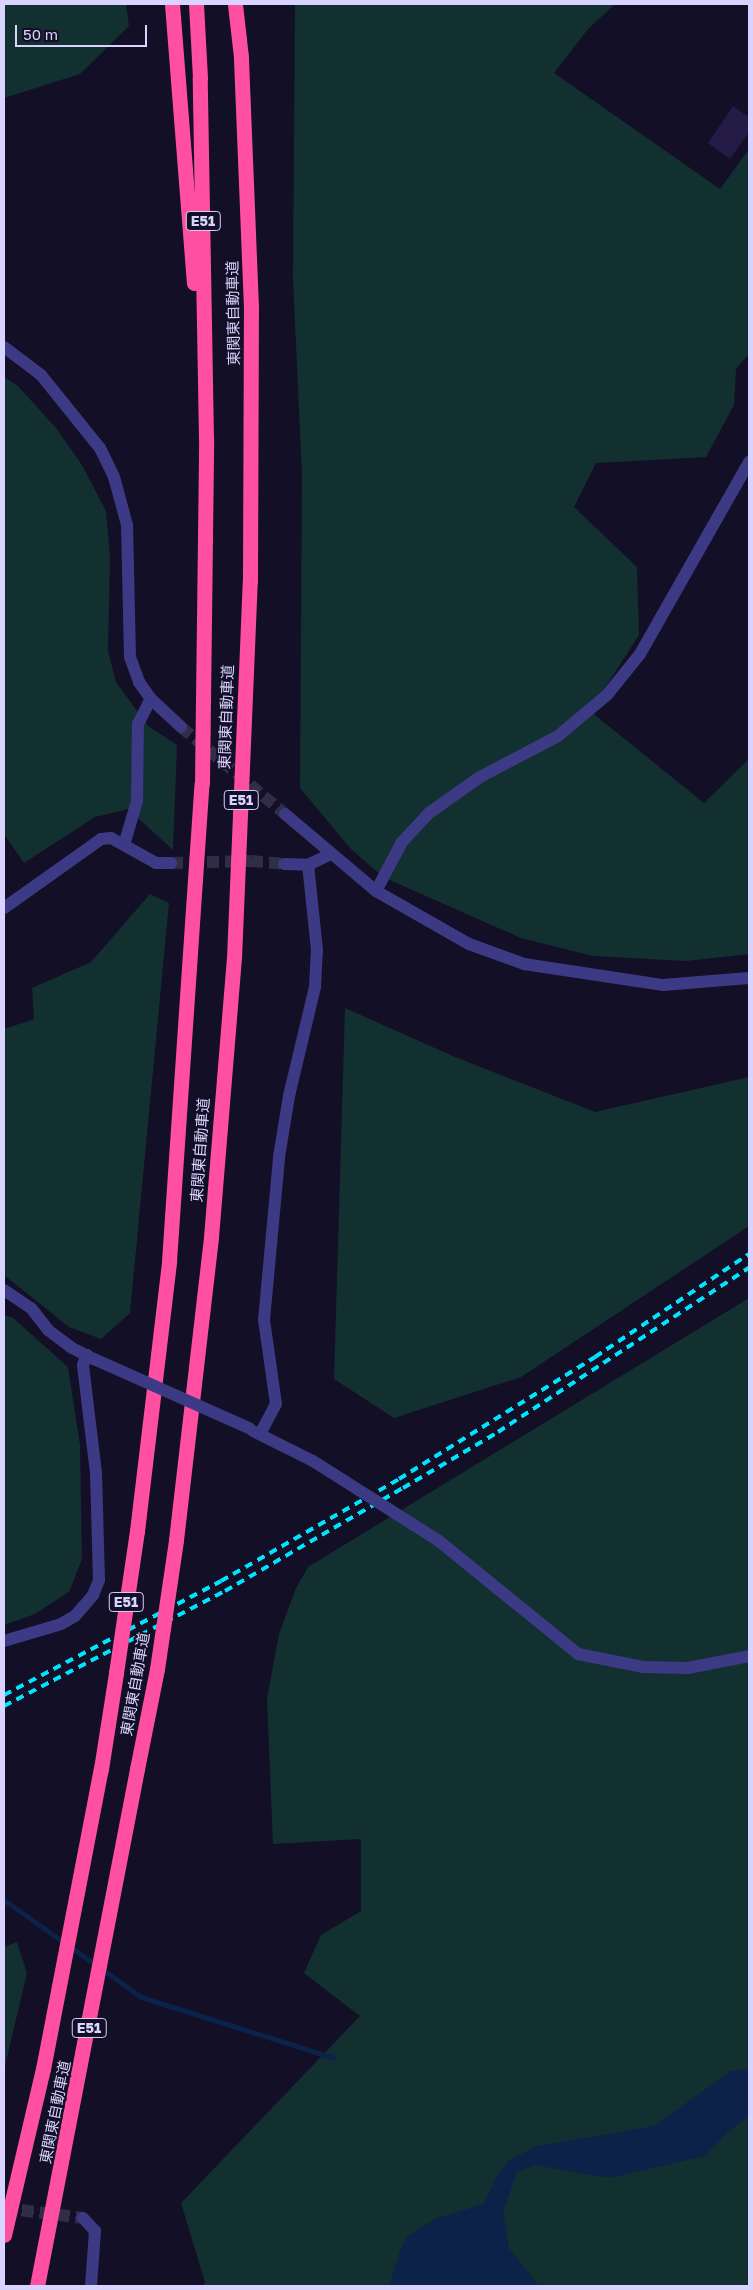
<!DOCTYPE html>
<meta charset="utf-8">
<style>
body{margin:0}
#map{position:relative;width:753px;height:2290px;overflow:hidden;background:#130f26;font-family:"Golos Text","Noto Sans JP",sans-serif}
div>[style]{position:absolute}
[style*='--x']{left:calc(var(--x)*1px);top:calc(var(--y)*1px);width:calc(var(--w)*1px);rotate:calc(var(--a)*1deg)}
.green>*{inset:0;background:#12302f}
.water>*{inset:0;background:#0c2248}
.stream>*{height:5px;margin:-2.5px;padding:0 2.5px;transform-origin:2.5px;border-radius:2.5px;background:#0c2248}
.building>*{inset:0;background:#241b47}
.minor-tunnel>*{height:12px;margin-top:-6px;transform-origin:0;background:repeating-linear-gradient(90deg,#312d47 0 12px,transparent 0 18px)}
.minor>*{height:12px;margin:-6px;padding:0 6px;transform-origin:6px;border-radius:6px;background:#3d3a85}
.highway>*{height:15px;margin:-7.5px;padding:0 7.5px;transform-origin:7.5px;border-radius:7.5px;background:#ff4fa3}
.rail>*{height:4px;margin-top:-2px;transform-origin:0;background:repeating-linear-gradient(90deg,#00e5ff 0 8px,transparent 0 14px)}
.minor-bridge>*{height:12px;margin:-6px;padding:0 6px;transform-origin:6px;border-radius:6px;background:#3d3a85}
.highway-bridge>*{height:15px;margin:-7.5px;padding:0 7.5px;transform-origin:7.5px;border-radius:7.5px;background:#ff4fa3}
span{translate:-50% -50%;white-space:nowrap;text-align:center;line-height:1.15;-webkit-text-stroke:4px #130f26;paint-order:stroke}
.shield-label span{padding:1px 4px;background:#130f26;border:1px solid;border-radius:4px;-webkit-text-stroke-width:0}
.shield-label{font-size:14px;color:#d9d4ff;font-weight:700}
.street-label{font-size:15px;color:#d9d4ff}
.frame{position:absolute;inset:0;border:5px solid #d9d4ff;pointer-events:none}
.scale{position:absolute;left:15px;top:25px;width:132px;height:22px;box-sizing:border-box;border:2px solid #d9d4ff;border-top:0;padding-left:6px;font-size:15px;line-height:18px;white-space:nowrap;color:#d9d4ff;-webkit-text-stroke:4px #130f26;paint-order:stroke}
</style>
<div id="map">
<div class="green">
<i style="clip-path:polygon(4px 4px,126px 4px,129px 26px,80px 74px,4px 98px)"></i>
<i style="clip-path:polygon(295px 4px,615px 4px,588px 29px,554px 73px,720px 189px,749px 149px,749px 354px,736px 369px,734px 405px,706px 457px,596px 463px,574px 507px,637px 567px,639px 635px,590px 711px,704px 803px,749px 759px,749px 954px,686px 961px,593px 956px,521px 938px,383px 877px,351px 849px,300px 788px,302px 475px,293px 279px)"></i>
<i style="clip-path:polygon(4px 377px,18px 386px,56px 428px,82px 465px,106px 511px,110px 557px,108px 651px,116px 682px,148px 726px,177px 745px,173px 850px,128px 809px,95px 817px,24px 863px,4px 834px)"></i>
<i style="clip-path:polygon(150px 894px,169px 903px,130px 1313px,101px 1339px,69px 1327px,4px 1275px,4px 1029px,34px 1019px,32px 988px,91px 962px)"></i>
<i style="clip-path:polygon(345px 1008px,455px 1057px,595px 1112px,749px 1077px,749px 1226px,521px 1377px,394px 1418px,334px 1379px)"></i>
<i style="clip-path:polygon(749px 1298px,749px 2286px,203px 2286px,205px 2282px,181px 2203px,360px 2016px,304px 1973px,321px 1935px,361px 1911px,361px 1839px,273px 1844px,267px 1698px,279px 1634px,296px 1588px,308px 1567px)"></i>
<i style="clip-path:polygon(4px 1315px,13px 1318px,68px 1367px,80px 1445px,82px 1559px,69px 1592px,35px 1614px,4px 1625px)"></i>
<i style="clip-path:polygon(17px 1942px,27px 1973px,4px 2070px,4px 1947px)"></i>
</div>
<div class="water">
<i style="clip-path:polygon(749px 2069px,749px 2116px,728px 2132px,705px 2156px,609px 2178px,535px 2165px,517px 2172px,503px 2211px,509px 2248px,539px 2286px,389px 2286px,401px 2248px,408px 2236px,437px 2218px,484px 2204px,496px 2177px,509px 2160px,537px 2146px,654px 2126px,731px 2071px)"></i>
</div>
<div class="stream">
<i style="--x:4;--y:1900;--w:168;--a:35.3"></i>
<i style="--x:141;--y:1997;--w:202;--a:17.5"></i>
</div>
<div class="building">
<i style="clip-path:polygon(733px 106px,749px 117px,749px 132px,730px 159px,708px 143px)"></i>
</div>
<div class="minor-tunnel">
<i style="--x:181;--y:727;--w:136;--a:39.9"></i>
<i style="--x:171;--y:863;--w:80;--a:-1.4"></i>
<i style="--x:251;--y:861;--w:33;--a:5"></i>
<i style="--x:4;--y:2208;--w:80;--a:7.2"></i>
</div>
<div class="minor">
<i style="--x:4;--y:347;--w:46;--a:37.1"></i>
<i style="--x:41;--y:375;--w:94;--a:51.1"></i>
<i style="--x:100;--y:448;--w:32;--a:64"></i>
<i style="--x:114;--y:477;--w:50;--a:74.8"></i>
<i style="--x:127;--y:525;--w:132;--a:88.7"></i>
<i style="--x:130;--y:657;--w:27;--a:70"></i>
<i style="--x:139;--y:682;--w:21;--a:55"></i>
<i style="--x:151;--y:699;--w:41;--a:43"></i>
<i style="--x:285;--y:814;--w:119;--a:40.2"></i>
<i style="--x:376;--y:891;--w:107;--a:29.7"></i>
<i style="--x:469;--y:944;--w:59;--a:20"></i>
<i style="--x:524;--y:964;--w:141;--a:8.6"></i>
<i style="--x:663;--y:985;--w:86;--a:-4.7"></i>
<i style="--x:124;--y:845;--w:46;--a:-73.5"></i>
<i style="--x:137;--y:801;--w:77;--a:-89.3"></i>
<i style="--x:138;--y:724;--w:28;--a:-63"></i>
<i style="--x:284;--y:864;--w:24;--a:2"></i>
<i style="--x:308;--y:865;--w:25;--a:-26"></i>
<i style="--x:376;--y:891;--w:55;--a:-62"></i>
<i style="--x:402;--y:842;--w:40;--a:-47"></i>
<i style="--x:429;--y:813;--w:62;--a:-35.2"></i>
<i style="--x:480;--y:777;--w:88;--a:-27.7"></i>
<i style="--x:558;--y:736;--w:64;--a:-39.9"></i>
<i style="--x:607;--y:695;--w:53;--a:-51.2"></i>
<i style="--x:640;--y:654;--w:221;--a:-60.4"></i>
<i style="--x:4;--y:908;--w:119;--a:-35.4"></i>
<i style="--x:101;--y:839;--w:10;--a:-6"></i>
<i style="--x:111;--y:838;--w:51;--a:29.1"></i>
<i style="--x:156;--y:863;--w:15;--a:0"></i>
<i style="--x:4;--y:1290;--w:32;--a:34"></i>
<i style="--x:31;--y:1308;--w:28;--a:52"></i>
<i style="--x:48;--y:1330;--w:30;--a:37"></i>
<i style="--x:72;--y:1348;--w:25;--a:27"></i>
<i style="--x:253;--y:1431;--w:67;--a:26.6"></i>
<i style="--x:260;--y:1434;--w:34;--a:-62"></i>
<i style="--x:276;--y:1404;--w:85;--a:-98.1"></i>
<i style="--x:264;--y:1320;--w:164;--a:-84.7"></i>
<i style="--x:279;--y:1157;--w:62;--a:-80.7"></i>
<i style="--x:289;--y:1096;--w:112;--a:-76.6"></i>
<i style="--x:315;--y:987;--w:37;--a:-87"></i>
<i style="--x:317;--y:950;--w:85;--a:-96"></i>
<i style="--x:439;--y:1541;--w:179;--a:39.1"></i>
<i style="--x:578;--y:1654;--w:66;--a:11.3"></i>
<i style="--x:643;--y:1667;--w:45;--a:1.3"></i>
<i style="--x:688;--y:1668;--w:62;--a:-11.1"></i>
<i style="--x:4;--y:1641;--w:59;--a:-16.6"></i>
<i style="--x:61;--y:1624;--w:16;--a:-30"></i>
<i style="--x:75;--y:1616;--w:28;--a:-49"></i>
<i style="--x:93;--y:1595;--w:16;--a:-68"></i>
<i style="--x:99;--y:1580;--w:107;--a:-91.6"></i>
<i style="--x:96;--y:1473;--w:109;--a:-96.9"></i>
<i style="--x:83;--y:1365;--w:11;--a:-68"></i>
<i style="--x:83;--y:2218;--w:18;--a:47"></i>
<i style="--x:95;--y:2231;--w:55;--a:94.2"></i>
</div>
<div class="highway">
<i style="--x:172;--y:4;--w:280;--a:85.5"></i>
<i style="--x:137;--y:1531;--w:272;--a:-83.2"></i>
<i style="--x:169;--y:1261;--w:479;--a:-86.1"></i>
<i style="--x:202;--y:783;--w:344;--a:-89.3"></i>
<i style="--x:206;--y:439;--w:361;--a:-91"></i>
<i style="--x:200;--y:78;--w:74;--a:-93.1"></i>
<i style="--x:176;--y:1540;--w:305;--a:-83.4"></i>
<i style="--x:211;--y:1237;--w:280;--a:-85.3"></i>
<i style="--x:234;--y:958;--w:377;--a:-87.6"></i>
<i style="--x:250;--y:581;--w:273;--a:-89.8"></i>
<i style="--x:251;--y:308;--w:251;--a:-92.3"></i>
<i style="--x:241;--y:57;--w:53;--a:-96.5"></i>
<i style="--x:101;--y:1769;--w:97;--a:-81.1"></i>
<i style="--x:137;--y:1769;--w:102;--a:-78.7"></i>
</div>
<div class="rail">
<i style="--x:4;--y:1695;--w:245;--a:-27.7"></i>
<i style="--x:221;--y:1581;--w:205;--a:-29.8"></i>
<i style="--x:399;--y:1479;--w:231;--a:-31.9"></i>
<i style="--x:595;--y:1357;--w:185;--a:-33.8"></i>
<i style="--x:4;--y:1706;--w:249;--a:-27.5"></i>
<i style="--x:225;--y:1591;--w:206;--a:-30.1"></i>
<i style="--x:403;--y:1488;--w:110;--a:-30.5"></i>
<i style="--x:498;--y:1432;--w:300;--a:-33.2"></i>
</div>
<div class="minor-bridge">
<i style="--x:94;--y:1359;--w:170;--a:24"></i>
<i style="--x:313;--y:1461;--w:149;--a:32.4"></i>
</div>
<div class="highway-bridge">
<i style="--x:157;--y:1669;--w:130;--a:-81.6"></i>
<i style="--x:116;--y:1673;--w:144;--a:-81.6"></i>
<i style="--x:4;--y:2235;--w:171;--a:-76.8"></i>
<i style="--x:43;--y:2069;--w:306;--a:-79.1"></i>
<i style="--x:37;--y:2286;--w:527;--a:-79.05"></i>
</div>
<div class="shield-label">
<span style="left:203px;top:221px">E51</span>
<span style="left:241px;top:800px">E51</span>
<span style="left:126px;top:1602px">E51</span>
<span style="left:89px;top:2028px">E51</span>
</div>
<div class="street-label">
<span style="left:233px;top:313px;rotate:-91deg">東関東自動車道</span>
<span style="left:226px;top:717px;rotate:-88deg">東関東自動車道</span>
<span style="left:200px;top:1150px;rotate:-86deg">東関東自動車道</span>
<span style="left:135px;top:1684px;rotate:-80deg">東関東自動車道</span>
<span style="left:55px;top:2112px;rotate:-79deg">東関東自動車道</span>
</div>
<div class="frame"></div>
<div class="scale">50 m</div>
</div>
